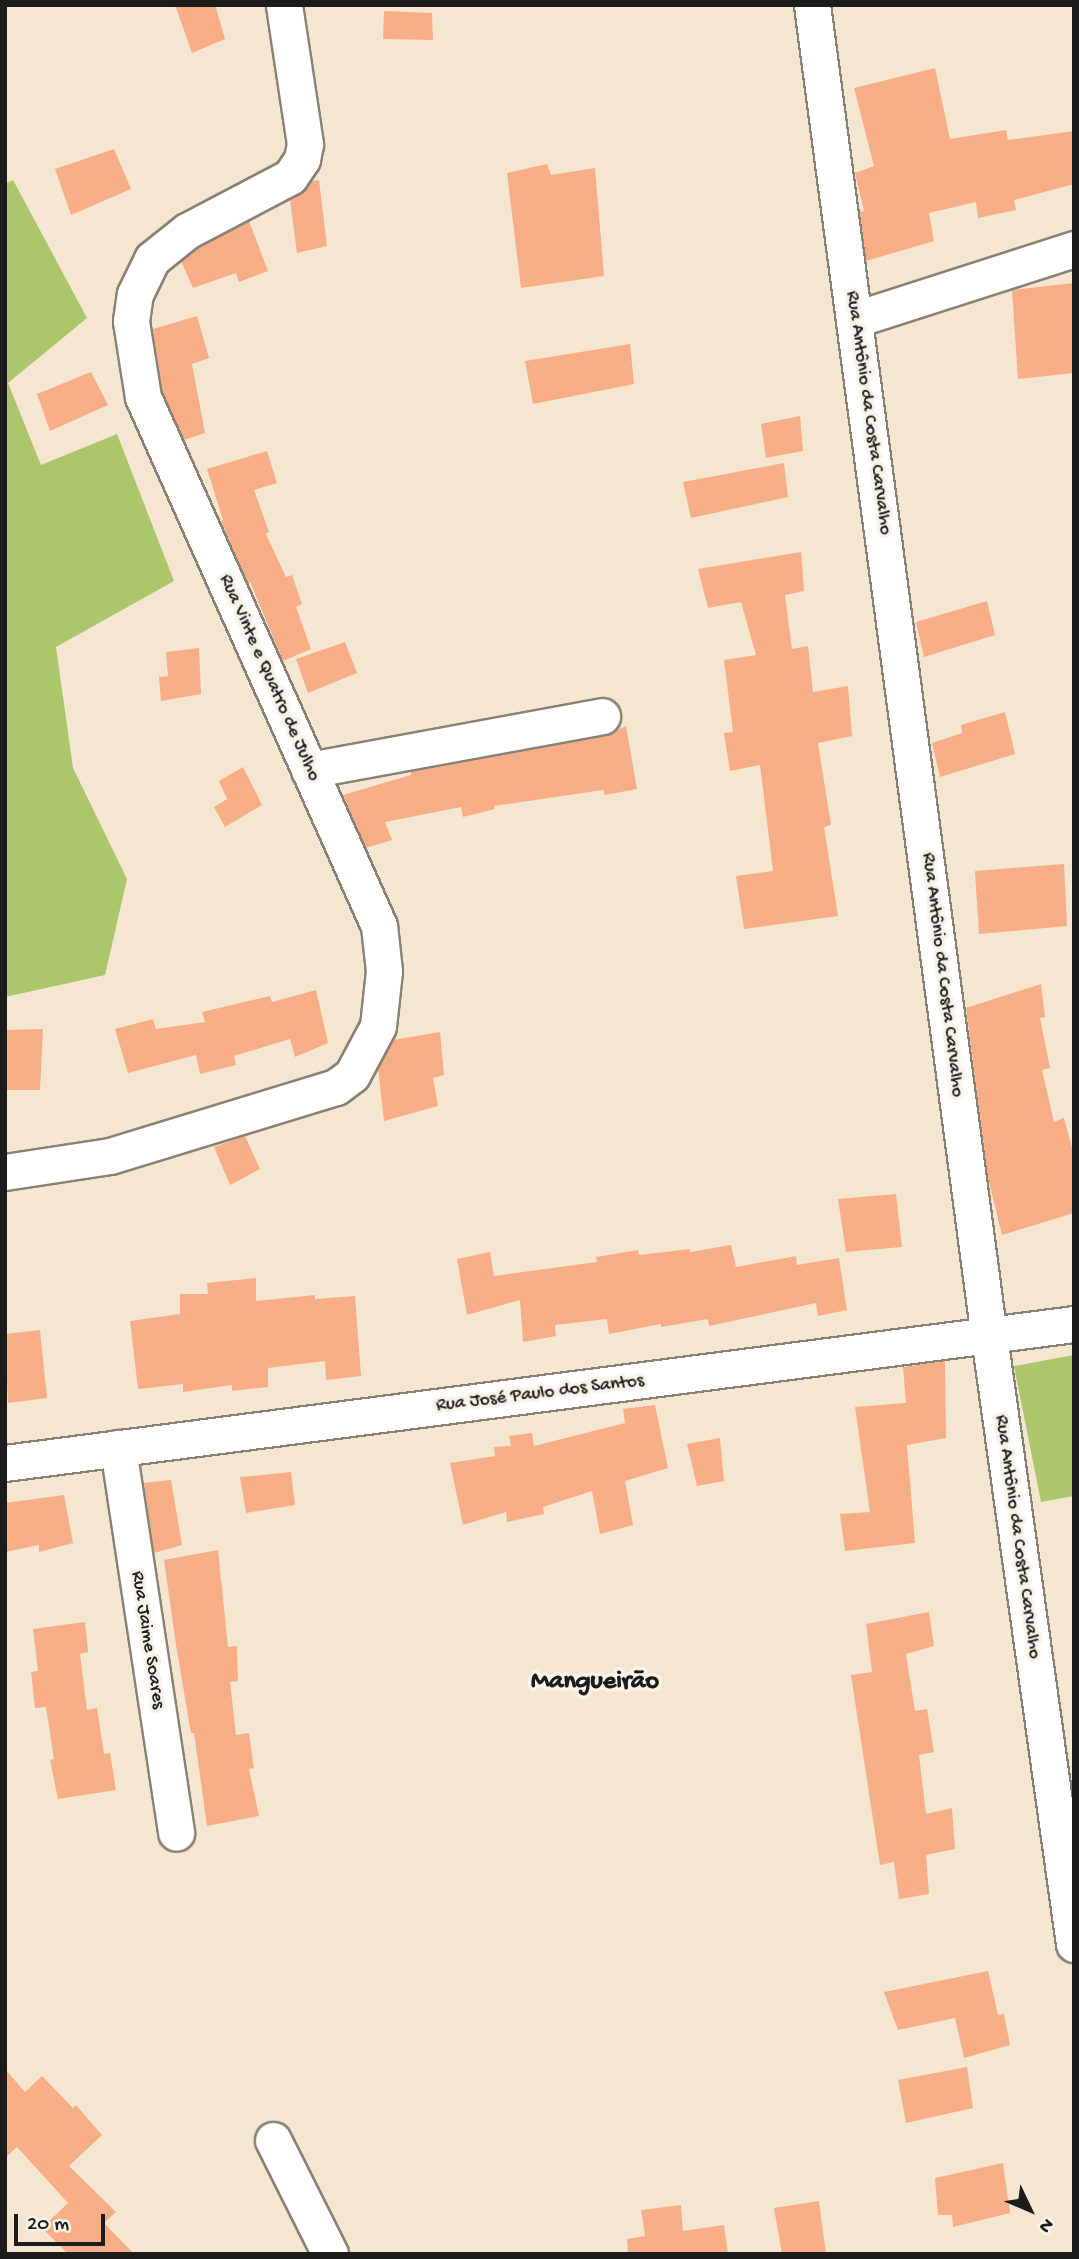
<!DOCTYPE html>
<meta charset="utf-8">
<style>
body{margin:0}
#map{position:relative;width:1079px;height:2259px;overflow:hidden;background:#f4e6d0;font-family:"Gochi Hand",sans-serif}
div>[style]{position:absolute}
[style*='--x']{left:calc(var(--x)*1px);top:calc(var(--y)*1px);width:calc(var(--w)*1px);rotate:calc(var(--a)*1deg)}
.green>*{inset:0;background:#acc66c}
.building>*{inset:0;background:#f7ae86}
.roads{filter:drop-shadow(2px 0 #888176) drop-shadow(-2px 0 #888176) drop-shadow(0 2px #888176) drop-shadow(0 -2px #888176)}
.minor>*{height:35px;margin:-17.5px;padding:0 17.5px;transform-origin:17.5px;border-radius:17.5px;background:#fff}
span{translate:-50% -50%;white-space:nowrap;text-align:center;line-height:1.15;-webkit-text-stroke:7px #f7f3e8;paint-order:stroke}
.street-label{font-size:19px;color:#1c1c1c}
.district-label{font-size:26px;color:#1c1c1c;font-weight:700}
.frame{position:absolute;inset:0;border:7px solid #1c1c1c;pointer-events:none}
.north{position:absolute;left:995px;top:2175px;width:70px;height:70px;-webkit-text-stroke:5px #f7f3e8;paint-order:stroke;rotate:134deg;font-size:19px;font-weight:700;line-height:28px;text-align:center;color:#1c1c1c}
.north::after{content:'';display:block;margin:auto;width:24px;height:32px;background:#1c1c1c;clip-path:polygon(50% 0,100% 100%,50% 72%,0 100%)}
.scale{position:absolute;left:14px;top:2214px;width:91px;height:32px;box-sizing:border-box;border:4px solid #1c1c1c;border-top:0;padding-left:9px;font-size:21px;line-height:24px;white-space:nowrap;color:#1c1c1c;-webkit-text-stroke:5px #f7f3e8;paint-order:stroke}
</style>
<div id="map">
<div class="green">
<i style="clip-path:polygon(13px 180px,87px 318px,8px 383px,41px 465px,117px 434px,174px 581px,56px 647px,73px 768px,127px 879px,105px 975px,5px 997px,5px 184px)"></i>
<i style="clip-path:polygon(1074px 1355px,1074px 1496px,1041px 1502px,1014px 1366px)"></i>
</div>
<div class="building">
<i style="clip-path:polygon(175px 5px,215px 5px,225px 39px,192px 53px)"></i>
<i style="clip-path:polygon(384px 11px,432px 13px,433px 40px,383px 39px)"></i>
<i style="clip-path:polygon(935px 68px,950px 139px,1006px 130px,1008px 140px,1074px 131px,1074px 184px,1014px 200px,1016px 210px,978px 218px,976px 202px,929px 213px,934px 241px,866px 261px,860px 212px,864px 211px,855px 173px,874px 166px,854px 88px)"></i>
<i style="clip-path:polygon(114px 149px,131px 189px,71px 215px,55px 169px)"></i>
<i style="clip-path:polygon(547px 164px,551px 175px,595px 168px,604px 276px,521px 288px,507px 173px)"></i>
<i style="clip-path:polygon(319px 180px,327px 246px,297px 253px,290px 200px,311px 181px)"></i>
<i style="clip-path:polygon(249px 221px,268px 271px,239px 282px,236px 273px,193px 288px,181px 261px,198px 248px)"></i>
<i style="clip-path:polygon(1074px 283px,1074px 373px,1018px 379px,1012px 290px)"></i>
<i style="clip-path:polygon(197px 316px,209px 358px,192px 364px,205px 433px,184px 440px,162px 391px,153px 329px)"></i>
<i style="clip-path:polygon(630px 344px,634px 384px,533px 404px,525px 361px)"></i>
<i style="clip-path:polygon(91px 372px,108px 405px,50px 431px,37px 394px)"></i>
<i style="clip-path:polygon(800px 416px,803px 451px,766px 458px,761px 424px)"></i>
<i style="clip-path:polygon(267px 451px,277px 483px,254px 490px,269px 532px,266px 534px,286px 577px,292px 575px,302px 604px,296px 607px,311px 649px,283px 661px,250px 582px,248px 583px,221px 521px,223px 520px,207px 469px)"></i>
<i style="clip-path:polygon(784px 463px,788px 497px,691px 518px,683px 482px)"></i>
<i style="clip-path:polygon(801px 552px,804px 591px,785px 595px,792px 649px,808px 646px,813px 692px,848px 686px,852px 736px,818px 743px,831px 825px,824px 827px,838px 916px,744px 929px,736px 876px,773px 871px,760px 765px,730px 771px,724px 733px,733px 732px,724px 660px,756px 655px,741px 602px,708px 608px,698px 569px)"></i>
<i style="clip-path:polygon(987px 601px,995px 635px,924px 657px,916px 622px)"></i>
<i style="clip-path:polygon(345px 642px,357px 673px,308px 693px,296px 659px)"></i>
<i style="clip-path:polygon(199px 648px,201px 694px,161px 701px,159px 677px,168px 676px,166px 652px)"></i>
<i style="clip-path:polygon(1005px 712px,1015px 754px,940px 777px,932px 743px,962px 733px,961px 725px)"></i>
<i style="clip-path:polygon(626px 726px,637px 789px,605px 795px,603px 790px,494px 806px,495px 809px,463px 817px,461px 807px,385px 822px,392px 840px,366px 848px,343px 795px,411px 775px,411px 772px,606px 736px)"></i>
<i style="clip-path:polygon(243px 767px,262px 805px,225px 827px,214px 807px,227px 799px,219px 781px)"></i>
<i style="clip-path:polygon(1064px 864px,1067px 926px,979px 934px,975px 871px)"></i>
<i style="clip-path:polygon(1041px 984px,1045px 1017px,1040px 1018px,1050px 1068px,1042px 1070px,1054px 1122px,1064px 1118px,1074px 1155px,1074px 1213px,1002px 1235px,988px 1178px,966px 1008px)"></i>
<i style="clip-path:polygon(316px 990px,328px 1043px,295px 1057px,290px 1039px,234px 1056px,236px 1065px,200px 1074px,196px 1055px,128px 1073px,115px 1029px,153px 1019px,156px 1029px,205px 1022px,202px 1012px,270px 996px,272px 1002px)"></i>
<i style="clip-path:polygon(43px 1029px,40px 1090px,5px 1090px,5px 1030px)"></i>
<i style="clip-path:polygon(440px 1032px,444px 1075px,433px 1078px,438px 1106px,384px 1121px,378px 1068px,393px 1040px)"></i>
<i style="clip-path:polygon(245px 1136px,260px 1169px,230px 1185px,214px 1147px)"></i>
<i style="clip-path:polygon(896px 1194px,902px 1247px,846px 1252px,838px 1199px)"></i>
<i style="clip-path:polygon(731px 1245px,736px 1267px,796px 1256px,797px 1265px,839px 1258px,847px 1310px,818px 1316px,816px 1303px,709px 1326px,708px 1319px,661px 1327px,661px 1324px,609px 1334px,607px 1319px,555px 1325px,556px 1336px,523px 1342px,520px 1300px,467px 1315px,457px 1259px,490px 1252px,494px 1276px,597px 1262px,596px 1257px,638px 1250px,639px 1255px,690px 1249px,690px 1252px)"></i>
<i style="clip-path:polygon(256px 1278px,256px 1301px,315px 1295px,315px 1299px,355px 1296px,361px 1376px,326px 1380px,325px 1361px,268px 1368px,268px 1387px,232px 1391px,232px 1385px,183px 1392px,183px 1384px,138px 1389px,130px 1321px,180px 1314px,180px 1294px,208px 1294px,207px 1283px)"></i>
<i style="clip-path:polygon(40px 1330px,47px 1398px,8px 1403px,5px 1334px)"></i>
<i style="clip-path:polygon(945px 1361px,946px 1438px,907px 1445px,915px 1543px,845px 1551px,840px 1514px,870px 1512px,855px 1407px,906px 1403px,903px 1367px)"></i>
<i style="clip-path:polygon(655px 1405px,668px 1468px,625px 1481px,633px 1525px,600px 1534px,592px 1491px,543px 1507px,544px 1514px,507px 1522px,506px 1512px,463px 1525px,450px 1463px,495px 1456px,494px 1447px,511px 1446px,509px 1436px,532px 1433px,534px 1446px,625px 1423px,623px 1409px)"></i>
<i style="clip-path:polygon(720px 1438px,724px 1481px,697px 1486px,687px 1444px)"></i>
<i style="clip-path:polygon(291px 1472px,295px 1505px,246px 1513px,240px 1477px)"></i>
<i style="clip-path:polygon(171px 1480px,182px 1545px,154px 1553px,144px 1483px)"></i>
<i style="clip-path:polygon(64px 1495px,73px 1543px,39px 1552px,39px 1545px,5px 1552px,5px 1503px)"></i>
<i style="clip-path:polygon(218px 1550px,228px 1647px,237px 1646px,238px 1681px,230px 1682px,236px 1735px,249px 1733px,254px 1768px,249px 1769px,259px 1816px,207px 1826px,194px 1733px,191px 1733px,176px 1645px,164px 1560px)"></i>
<i style="clip-path:polygon(929px 1612px,934px 1646px,906px 1654px,915px 1711px,927px 1709px,934px 1752px,919px 1755px,926px 1814px,952px 1808px,955px 1849px,926px 1855px,929px 1894px,899px 1899px,894px 1862px,880px 1865px,851px 1675px,872px 1672px,866px 1624px)"></i>
<i style="clip-path:polygon(85px 1622px,88px 1652px,80px 1654px,87px 1710px,97px 1708px,104px 1754px,110px 1753px,116px 1790px,58px 1799px,50px 1760px,54px 1759px,46px 1707px,35px 1708px,31px 1672px,38px 1671px,33px 1629px)"></i>
<i style="clip-path:polygon(988px 1971px,998px 2015px,1004px 2014px,1010px 2045px,964px 2058px,955px 2018px,898px 2030px,884px 1992px)"></i>
<i style="clip-path:polygon(967px 2067px,973px 2108px,906px 2123px,898px 2080px)"></i>
<i style="clip-path:polygon(5px 2069px,25px 2092px,42px 2076px,73px 2108px,76px 2105px,102px 2135px,69px 2166px,116px 2212px,104px 2223px,134px 2254px,68px 2254px,42px 2228px,68px 2203px,17px 2147px,5px 2158px)"></i>
<i style="clip-path:polygon(1003px 2163px,1010px 2213px,953px 2227px,952px 2215px,938px 2215px,935px 2178px)"></i>
<i style="clip-path:polygon(819px 2201px,826px 2254px,782px 2254px,774px 2208px)"></i>
<i style="clip-path:polygon(681px 2205px,683px 2231px,724px 2225px,728px 2254px,628px 2254px,627px 2239px,645px 2236px,641px 2210px)"></i>
</div>
<div class="roads">
<div class="minor">
<i style="--x:812;--y:5;--w:1343;--a:82.43"></i>
<i style="--x:989;--y:1336;--w:614;--a:82.04"></i>
<i style="--x:856;--y:319;--w:229;--a:-17.8"></i>
<i style="--x:309;--y:770;--w:298;--a:-10.4"></i>
<i style="--x:5;--y:1172;--w:106;--a:-8.7"></i>
<i style="--x:110;--y:1156;--w:236;--a:-17"></i>
<i style="--x:336;--y:1087;--w:20;--a:-37"></i>
<i style="--x:352;--y:1075;--w:55;--a:-62"></i>
<i style="--x:378;--y:1026;--w:55;--a:-83.8"></i>
<i style="--x:384;--y:971;--w:45;--a:-96.3"></i>
<i style="--x:379;--y:926;--w:579;--a:-114.04"></i>
<i style="--x:143;--y:397;--w:77;--a:-99"></i>
<i style="--x:131;--y:321;--w:27;--a:-82"></i>
<i style="--x:135;--y:294;--w:39;--a:-64"></i>
<i style="--x:152;--y:259;--w:45;--a:-38.7"></i>
<i style="--x:187;--y:231;--w:116;--a:-27.7"></i>
<i style="--x:290;--y:177;--w:22;--a:-56"></i>
<i style="--x:302;--y:159;--w:15;--a:-79"></i>
<i style="--x:305;--y:144;--w:141;--a:-98.6"></i>
<i style="--x:118;--y:1448;--w:389;--a:81.4"></i>
<i style="--x:5;--y:1463;--w:1078;--a:-7.41"></i>
<i style="--x:273;--y:2140;--w:127;--a:63.4"></i>
</div>
</div>
<div class="street-label">
<span style="left:868px;top:413px;rotate:82deg">Rua Antônio da Costa Carvalho</span>
<span style="left:269px;top:678px;rotate:66deg">Rua Vinte e Quatro de Julho</span>
<span style="left:942px;top:975px;rotate:83deg">Rua Antônio da Costa Carvalho</span>
<span style="left:540px;top:1394px;rotate:-7deg">Rua José Paulo dos Santos</span>
<span style="left:1017px;top:1537px;rotate:82deg">Rua Antônio da Costa Carvalho</span>
<span style="left:147px;top:1640px;rotate:81deg">Rua Jaime Soares</span>
</div>
<div class="district-label">
<span style="left:595px;top:1683px">Mangueirão</span>
</div>
<div class="frame"></div>
<div class="north">N</div>
<div class="scale">20 m</div>
</div>
